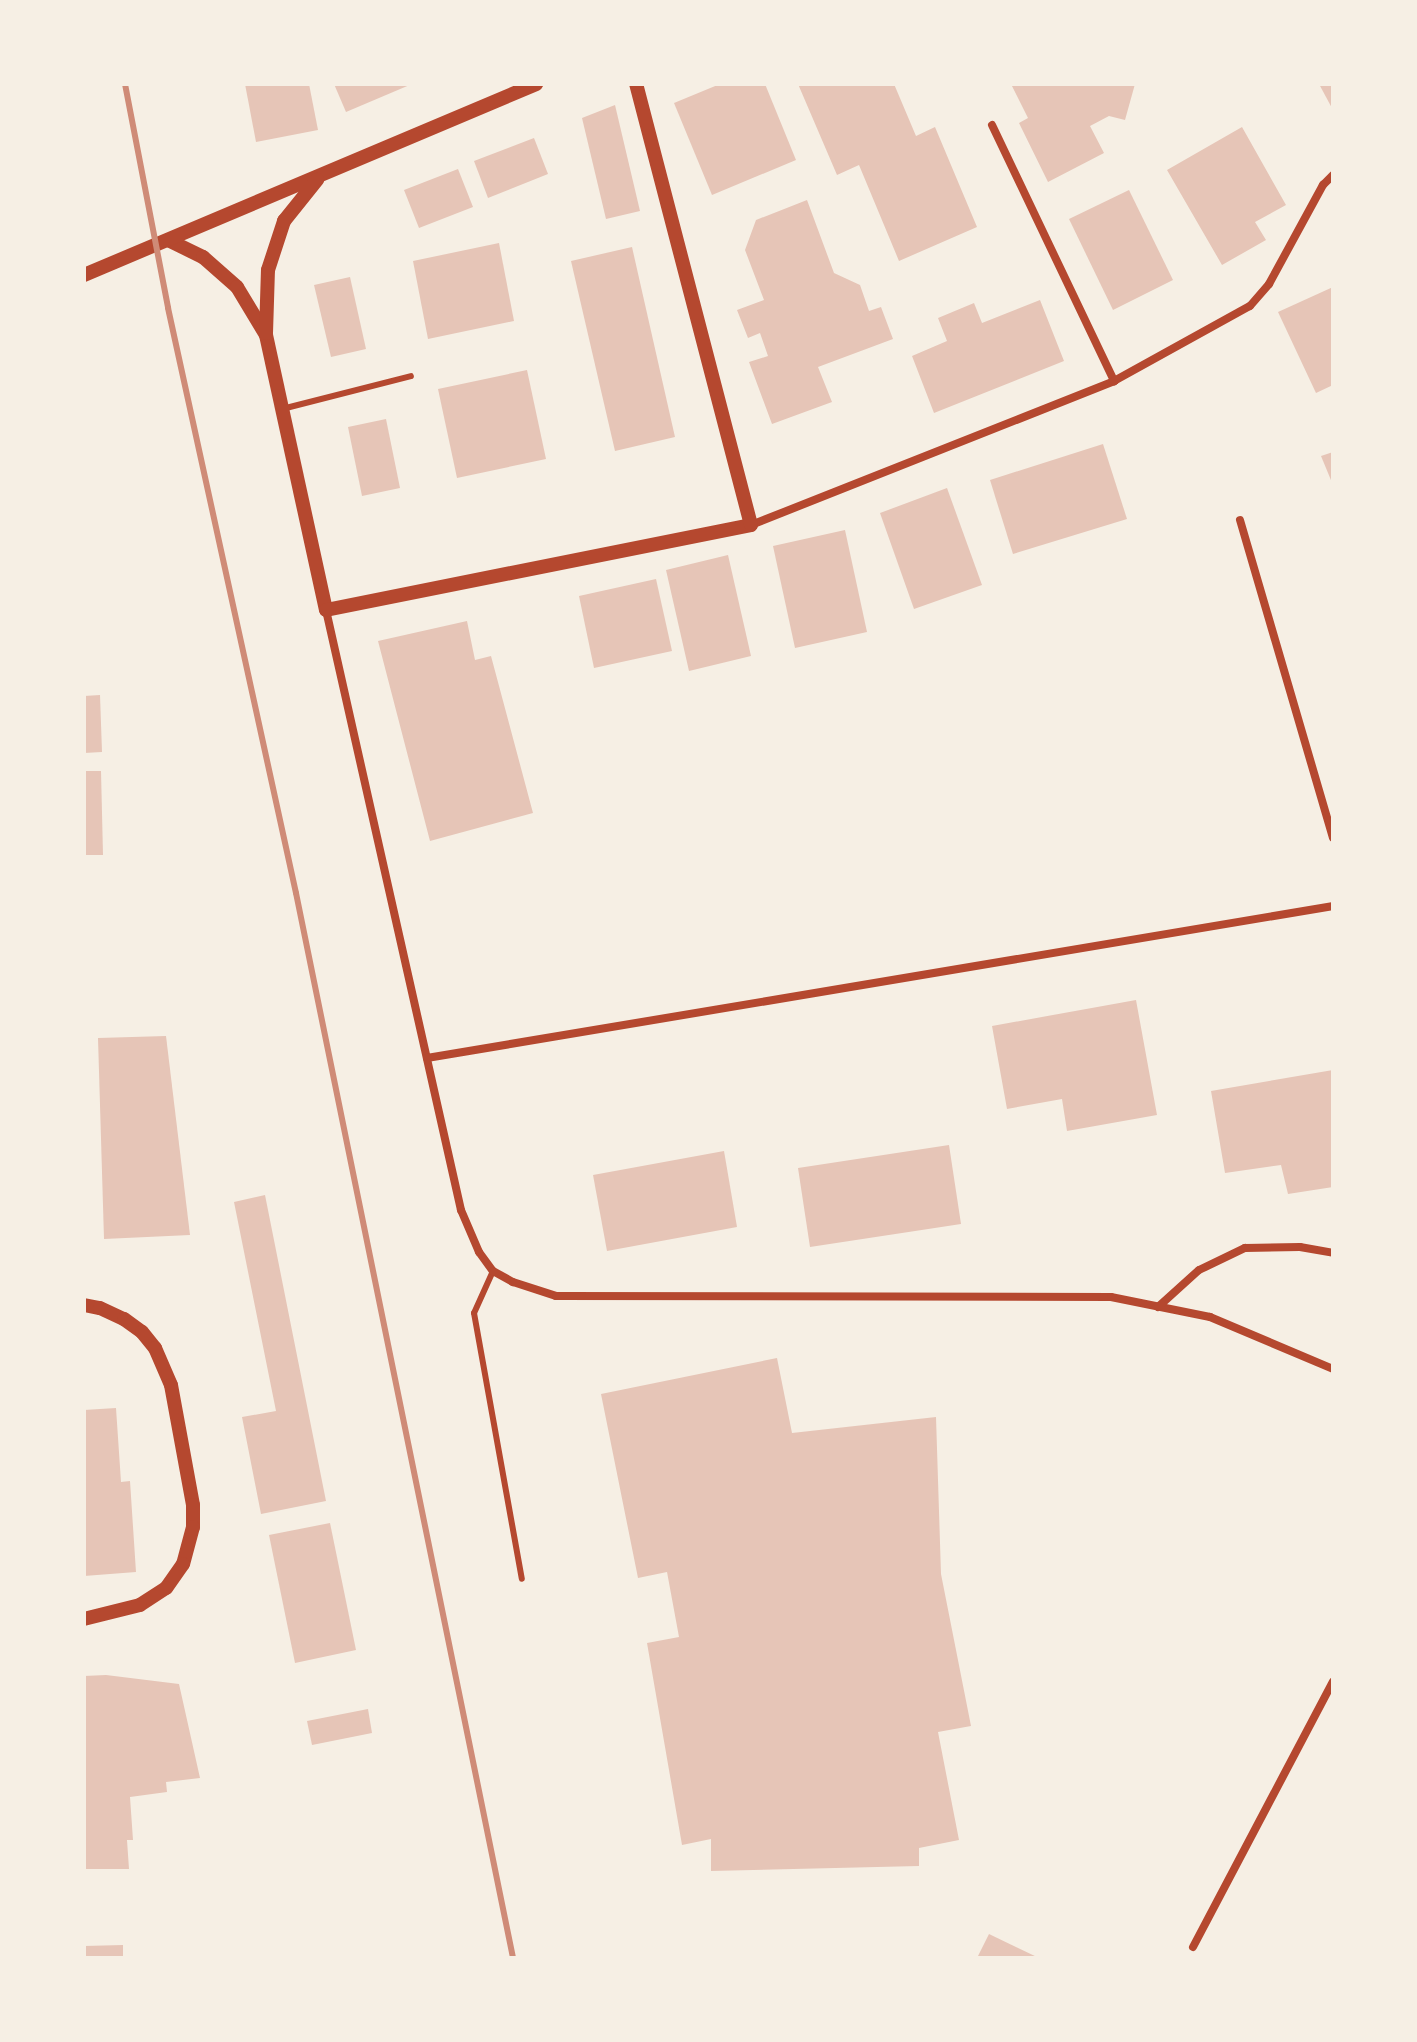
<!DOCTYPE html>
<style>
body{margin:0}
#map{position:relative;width:1417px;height:2042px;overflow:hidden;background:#f6efe4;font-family:"Alegreya Sans",sans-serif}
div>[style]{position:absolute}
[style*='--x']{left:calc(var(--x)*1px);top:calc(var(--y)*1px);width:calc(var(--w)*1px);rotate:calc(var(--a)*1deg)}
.building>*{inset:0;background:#e6c5b7}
.service>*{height:6px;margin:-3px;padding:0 3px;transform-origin:3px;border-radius:3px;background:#b5482f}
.minor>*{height:8px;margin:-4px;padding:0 4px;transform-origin:4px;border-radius:4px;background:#b5482f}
.tertiary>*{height:14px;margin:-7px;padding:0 7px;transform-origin:7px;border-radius:7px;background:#b5482f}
.rail>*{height:6px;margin:-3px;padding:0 3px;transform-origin:3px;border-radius:3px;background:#cf8b77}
span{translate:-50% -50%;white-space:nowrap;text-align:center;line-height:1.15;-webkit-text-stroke:7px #f6efe4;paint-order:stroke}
.frame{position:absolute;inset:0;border:86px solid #f6efe4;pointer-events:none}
</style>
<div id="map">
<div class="building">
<i style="clip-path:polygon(245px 84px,309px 84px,318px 130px,256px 142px)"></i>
<i style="clip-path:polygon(334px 84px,412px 84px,346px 112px)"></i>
<i style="clip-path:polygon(720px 84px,765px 84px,796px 160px,712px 195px,674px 103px)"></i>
<i style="clip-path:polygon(798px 84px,894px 84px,916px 136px,935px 127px,977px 227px,899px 261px,859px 165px,837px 175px)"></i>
<i style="clip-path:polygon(1011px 84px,1135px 84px,1125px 120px,1109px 116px,1090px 126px,1104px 153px,1048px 182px,1019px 123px,1028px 118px)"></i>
<i style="clip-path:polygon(1319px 84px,1333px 84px,1333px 110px)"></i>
<i style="clip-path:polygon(615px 105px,640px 211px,606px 219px,582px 118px)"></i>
<i style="clip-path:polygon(1242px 127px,1286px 205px,1255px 222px,1266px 240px,1222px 265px,1167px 170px)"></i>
<i style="clip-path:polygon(534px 138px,548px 174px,488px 198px,474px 161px)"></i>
<i style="clip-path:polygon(458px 169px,473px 207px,419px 228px,404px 190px)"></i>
<i style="clip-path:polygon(1129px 190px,1173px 280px,1113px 310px,1069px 219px)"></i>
<i style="clip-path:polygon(807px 200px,834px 273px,860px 285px,869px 311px,881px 307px,893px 339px,818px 367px,832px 402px,772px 424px,749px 362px,768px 356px,760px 333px,748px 338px,737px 310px,764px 300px,745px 250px,756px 220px)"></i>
<i style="clip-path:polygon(499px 243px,514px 321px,428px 339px,413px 261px)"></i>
<i style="clip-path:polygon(632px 247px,675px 437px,615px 451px,571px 261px)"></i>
<i style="clip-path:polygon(350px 277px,366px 349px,331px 357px,314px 285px)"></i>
<i style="clip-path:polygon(1333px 287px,1333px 385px,1316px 393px,1278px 312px)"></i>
<i style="clip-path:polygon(1040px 300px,1064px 361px,934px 413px,912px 356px,947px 341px,938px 318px,974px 303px,982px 323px)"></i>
<i style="clip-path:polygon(527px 370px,546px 459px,457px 478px,438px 389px)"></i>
<i style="clip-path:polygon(386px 419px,400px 488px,362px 496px,348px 427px)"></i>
<i style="clip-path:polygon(1103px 444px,1127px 519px,1013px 554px,990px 480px)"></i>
<i style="clip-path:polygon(1333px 452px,1333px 485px,1321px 456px)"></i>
<i style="clip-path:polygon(947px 488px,982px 585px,914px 609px,880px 513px)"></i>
<i style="clip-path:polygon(845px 530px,867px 632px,795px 648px,773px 546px)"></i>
<i style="clip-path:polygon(728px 555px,751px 656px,689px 671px,666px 570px)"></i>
<i style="clip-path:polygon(656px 579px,672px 651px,594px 668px,579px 596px)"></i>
<i style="clip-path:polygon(467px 621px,475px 660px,491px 656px,533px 813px,430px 841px,378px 641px)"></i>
<i style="clip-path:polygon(100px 695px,102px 752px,84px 753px,84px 696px)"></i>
<i style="clip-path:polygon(84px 771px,101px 771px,103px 855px,84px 855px)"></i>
<i style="clip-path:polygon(1136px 1000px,1157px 1115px,1067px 1131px,1062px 1099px,1007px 1109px,992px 1026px)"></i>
<i style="clip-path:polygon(166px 1036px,190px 1235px,104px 1239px,98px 1038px)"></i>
<i style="clip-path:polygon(1333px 1070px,1333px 1187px,1288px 1194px,1281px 1165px,1225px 1173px,1211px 1091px)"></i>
<i style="clip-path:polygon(949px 1145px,961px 1224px,810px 1247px,798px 1168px)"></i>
<i style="clip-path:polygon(724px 1151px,737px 1227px,607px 1251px,593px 1175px)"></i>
<i style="clip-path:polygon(265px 1195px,326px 1501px,261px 1514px,242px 1417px,276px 1411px,234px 1202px)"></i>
<i style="clip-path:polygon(777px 1358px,792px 1433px,936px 1417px,941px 1574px,971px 1726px,938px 1732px,959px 1840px,919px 1848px,919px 1866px,711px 1871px,711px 1839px,682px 1845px,647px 1643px,679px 1637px,667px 1572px,638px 1578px,601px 1394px)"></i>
<i style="clip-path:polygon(116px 1408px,121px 1482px,130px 1481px,136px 1572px,84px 1576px,84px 1410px)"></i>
<i style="clip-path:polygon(330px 1523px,356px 1650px,295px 1663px,269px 1535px)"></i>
<i style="clip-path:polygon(106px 1675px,179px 1684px,200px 1778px,166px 1782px,167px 1792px,130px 1797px,133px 1840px,127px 1840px,129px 1869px,84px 1869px,84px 1676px)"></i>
<i style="clip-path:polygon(368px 1709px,372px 1733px,312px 1745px,307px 1721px)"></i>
<i style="clip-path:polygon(989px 1934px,1039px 1958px,977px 1958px)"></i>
<i style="clip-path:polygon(123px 1945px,123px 1958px,84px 1958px,84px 1946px)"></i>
</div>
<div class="service">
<i style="--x:282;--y:409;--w:133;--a:-14.3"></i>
<i style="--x:493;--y:1271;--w:46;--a:114.3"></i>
<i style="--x:474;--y:1313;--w:270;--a:79.8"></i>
</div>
<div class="minor">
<i style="--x:992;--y:125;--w:284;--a:64.5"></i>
<i style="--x:1240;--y:520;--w:331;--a:73.7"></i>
<i style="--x:751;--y:525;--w:391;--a:-21.6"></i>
<i style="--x:1114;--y:381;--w:155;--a:-28.9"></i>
<i style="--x:1250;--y:306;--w:29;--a:-49"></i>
<i style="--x:1269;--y:284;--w:113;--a:-61.4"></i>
<i style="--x:1323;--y:185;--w:14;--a:-45"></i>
<i style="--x:326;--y:610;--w:615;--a:77.32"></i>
<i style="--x:461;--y:1210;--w:46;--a:66.8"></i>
<i style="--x:479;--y:1252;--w:24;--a:54"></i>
<i style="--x:493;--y:1271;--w:23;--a:29"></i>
<i style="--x:513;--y:1282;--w:45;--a:18"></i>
<i style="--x:556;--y:1296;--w:555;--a:0.1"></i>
<i style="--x:1111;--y:1297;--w:101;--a:11.4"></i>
<i style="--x:1210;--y:1317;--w:134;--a:22.9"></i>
<i style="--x:427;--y:1058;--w:919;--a:-9.52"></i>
<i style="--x:1158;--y:1307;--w:55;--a:-42.1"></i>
<i style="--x:1199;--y:1270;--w:51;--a:-25.6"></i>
<i style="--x:1245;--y:1248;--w:55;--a:-1"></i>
<i style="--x:1300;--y:1247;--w:34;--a:10"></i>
<i style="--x:1193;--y:1947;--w:300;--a:-62.2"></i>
</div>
<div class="tertiary">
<i style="--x:168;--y:240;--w:39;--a:26"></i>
<i style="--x:203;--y:257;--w:45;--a:41.4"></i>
<i style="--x:237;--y:287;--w:56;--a:58.9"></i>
<i style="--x:266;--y:335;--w:281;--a:77.7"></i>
<i style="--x:326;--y:610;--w:433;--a:-11.3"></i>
<i style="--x:751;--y:525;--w:456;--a:-104.6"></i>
<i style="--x:84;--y:275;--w:491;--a:-22.9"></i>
<i style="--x:266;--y:333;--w:63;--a:-88.2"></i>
<i style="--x:268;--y:270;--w:52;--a:-71.9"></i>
<i style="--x:284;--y:221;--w:53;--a:-51.2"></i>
<i style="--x:84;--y:1305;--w:16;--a:11"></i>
<i style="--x:100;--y:1308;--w:26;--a:25"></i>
<i style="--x:124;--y:1319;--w:22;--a:36"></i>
<i style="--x:142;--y:1332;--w:21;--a:51"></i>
<i style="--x:155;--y:1348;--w:40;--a:66.6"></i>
<i style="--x:171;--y:1385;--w:122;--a:79.6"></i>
<i style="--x:193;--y:1505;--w:22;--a:90"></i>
<i style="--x:193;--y:1527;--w:38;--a:105"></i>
<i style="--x:183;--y:1564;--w:29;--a:125"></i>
<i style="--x:166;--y:1588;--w:31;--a:147"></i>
<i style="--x:140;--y:1605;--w:58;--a:166"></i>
</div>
<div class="rail">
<i style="--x:125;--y:84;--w:228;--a:79.1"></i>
<i style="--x:168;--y:308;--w:599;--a:77.66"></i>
<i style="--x:296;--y:893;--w:1087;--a:78.48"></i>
</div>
<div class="frame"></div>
</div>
